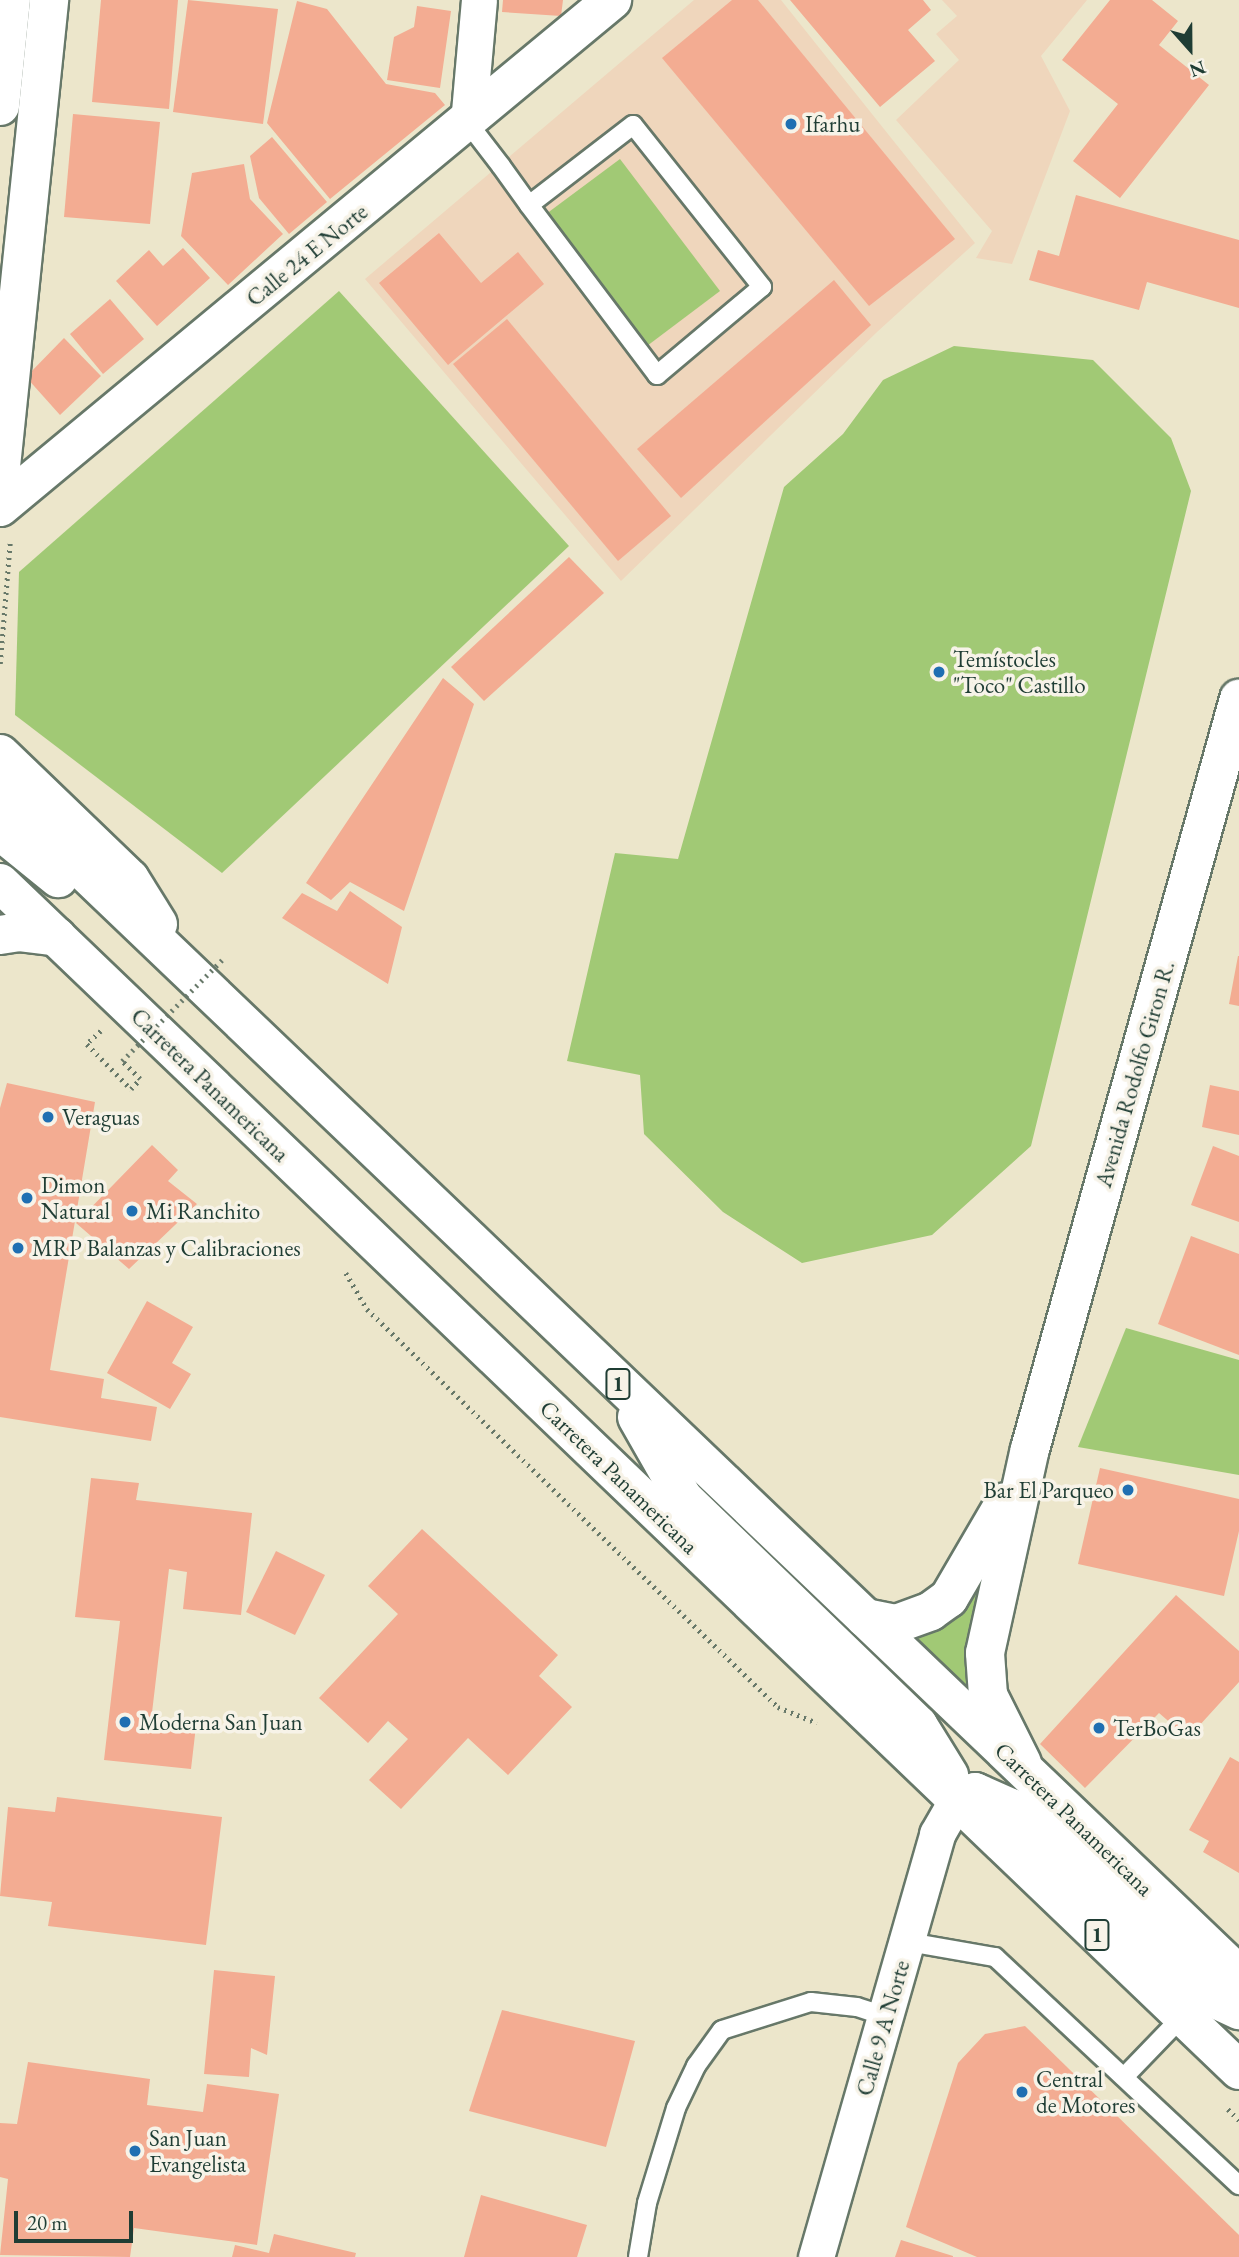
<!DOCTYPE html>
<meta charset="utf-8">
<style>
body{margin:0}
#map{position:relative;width:1239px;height:2257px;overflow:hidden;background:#ece6cb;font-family:"EB Garamond",serif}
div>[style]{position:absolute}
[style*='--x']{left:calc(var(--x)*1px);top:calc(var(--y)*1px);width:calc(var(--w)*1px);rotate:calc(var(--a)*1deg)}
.built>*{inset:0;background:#efd6bc}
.green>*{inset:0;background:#a1c975}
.building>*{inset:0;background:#f3ac92}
.path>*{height:4.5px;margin-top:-2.25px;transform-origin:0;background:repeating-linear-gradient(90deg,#677869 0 2px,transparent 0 7px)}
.roads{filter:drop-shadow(2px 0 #677869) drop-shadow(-2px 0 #677869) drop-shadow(0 2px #677869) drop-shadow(0 -2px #677869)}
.service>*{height:18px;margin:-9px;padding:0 9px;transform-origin:9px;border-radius:9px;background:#fff}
.minor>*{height:35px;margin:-17.5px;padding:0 17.5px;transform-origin:17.5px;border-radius:17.5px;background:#fff}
.tertiary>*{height:38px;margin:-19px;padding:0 19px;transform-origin:19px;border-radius:19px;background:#fff}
.secondary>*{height:38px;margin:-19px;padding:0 19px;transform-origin:19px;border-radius:19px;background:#fff}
.primary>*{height:38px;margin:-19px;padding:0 19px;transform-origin:19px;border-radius:19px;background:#fff}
.trunk>*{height:38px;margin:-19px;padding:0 19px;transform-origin:19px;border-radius:19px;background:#fff}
.path-bridge>*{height:4.5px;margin-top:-2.25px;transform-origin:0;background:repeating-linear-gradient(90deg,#677869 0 2px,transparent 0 7px)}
.dots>*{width:19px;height:19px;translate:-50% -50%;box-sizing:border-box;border:4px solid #f7f3e8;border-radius:50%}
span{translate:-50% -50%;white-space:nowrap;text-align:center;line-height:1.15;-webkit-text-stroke:7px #f7f3e8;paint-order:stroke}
.shield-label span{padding:2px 5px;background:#f7f3e8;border:2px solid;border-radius:5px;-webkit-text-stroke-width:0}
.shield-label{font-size:21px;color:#1f3d34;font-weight:700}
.poi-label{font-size:23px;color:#1f3d34}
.left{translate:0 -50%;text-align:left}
.right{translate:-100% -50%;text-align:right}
.street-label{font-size:23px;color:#1f3d34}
.north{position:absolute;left:1155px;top:14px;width:70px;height:70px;-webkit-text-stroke:5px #f7f3e8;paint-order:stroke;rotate:159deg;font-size:19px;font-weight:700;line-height:28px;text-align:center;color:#1f3d34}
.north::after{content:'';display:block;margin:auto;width:24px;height:32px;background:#1f3d34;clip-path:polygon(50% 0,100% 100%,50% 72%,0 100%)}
.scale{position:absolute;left:14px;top:2211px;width:119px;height:32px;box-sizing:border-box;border:4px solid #1f3d34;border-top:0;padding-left:9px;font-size:21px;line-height:24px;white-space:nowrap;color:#1f3d34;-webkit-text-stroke:5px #f7f3e8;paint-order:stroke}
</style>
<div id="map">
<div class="built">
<i style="clip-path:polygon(694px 0,781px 0,975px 243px,877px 332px,621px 581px,365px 279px)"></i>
<i style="clip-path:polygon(942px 0,1087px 0,1041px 56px,1070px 111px,1012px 264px,976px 258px,992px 231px,896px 120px,959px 60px,936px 34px,957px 16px)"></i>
</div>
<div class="green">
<i style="clip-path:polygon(620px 159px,720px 291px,639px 352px,538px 220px)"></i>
<i style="clip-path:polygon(339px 291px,569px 546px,222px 873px,15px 715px,19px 572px)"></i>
<i style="clip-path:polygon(954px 346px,1093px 360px,1171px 438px,1191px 491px,1031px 1146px,932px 1235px,802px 1263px,723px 1212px,644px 1134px,640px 1075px,567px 1061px,615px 853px,678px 859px,784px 487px,843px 434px,883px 380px)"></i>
<i style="clip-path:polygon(1126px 1328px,1239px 1360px,1239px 1475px,1078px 1447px)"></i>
<i style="clip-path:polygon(991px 1562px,973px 1695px,907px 1632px)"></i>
</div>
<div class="building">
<i style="clip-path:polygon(101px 0,178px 0,169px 109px,92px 102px)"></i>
<i style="clip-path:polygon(188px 0,278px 9px,263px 124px,173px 112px)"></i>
<i style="clip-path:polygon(503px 0,563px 0,561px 16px,502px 12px)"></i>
<i style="clip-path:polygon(732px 0,758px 0,955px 239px,869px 306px,662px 58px)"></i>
<i style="clip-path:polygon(790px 0,923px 0,931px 10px,908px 30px,935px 61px,880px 107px)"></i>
<i style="clip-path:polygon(1110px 0,1152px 0,1178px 21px,1159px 45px,1209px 85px,1120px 198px,1073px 161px,1118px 104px,1062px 60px)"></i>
<i style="clip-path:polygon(297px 1px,327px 9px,386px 84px,435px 93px,445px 105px,330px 199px,267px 123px)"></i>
<i style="clip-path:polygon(417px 6px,451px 11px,440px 88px,387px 80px,394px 37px,414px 27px)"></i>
<i style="clip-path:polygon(73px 114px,160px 122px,150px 224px,64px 217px)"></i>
<i style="clip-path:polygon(272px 137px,327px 202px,289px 234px,259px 198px,250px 156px)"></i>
<i style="clip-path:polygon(244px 164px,250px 199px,283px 234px,228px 285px,181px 236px,192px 173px)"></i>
<i style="clip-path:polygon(1076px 195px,1239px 240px,1239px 308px,1147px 282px,1139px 310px,1029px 280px,1038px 250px,1059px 256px)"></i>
<i style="clip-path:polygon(439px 233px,481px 283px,518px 252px,544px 284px,448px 365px,379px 283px)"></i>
<i style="clip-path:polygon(183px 248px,210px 278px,157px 326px,116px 281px,149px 250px,163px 266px)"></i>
<i style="clip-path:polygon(834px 280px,871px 325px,681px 498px,637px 449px)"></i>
<i style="clip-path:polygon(110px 299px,144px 339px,103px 374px,70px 334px)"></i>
<i style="clip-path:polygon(507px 319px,671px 516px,618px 561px,453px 364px)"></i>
<i style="clip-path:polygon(64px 338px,101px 376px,60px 415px,26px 377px)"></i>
<i style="clip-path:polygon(569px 557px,604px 593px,484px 701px,451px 667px)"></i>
<i style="clip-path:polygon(443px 678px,474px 704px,404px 911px,350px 882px,331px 900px,306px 883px)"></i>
<i style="clip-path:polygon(350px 891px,402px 927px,388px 984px,282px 918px,302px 893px,337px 911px)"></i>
<i style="clip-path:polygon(1238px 956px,1239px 956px,1239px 1006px,1229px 1004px)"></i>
<i style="clip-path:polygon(7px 1083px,95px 1102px,50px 1370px,104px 1379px,101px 1398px,157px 1407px,151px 1441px,0 1417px,0 1108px)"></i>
<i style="clip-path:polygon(1210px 1085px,1239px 1091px,1239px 1135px,1202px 1127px)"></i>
<i style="clip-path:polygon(152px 1145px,178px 1170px,168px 1181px,197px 1204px,129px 1269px,76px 1223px)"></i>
<i style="clip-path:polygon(1213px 1146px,1239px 1156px,1239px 1222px,1191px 1205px)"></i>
<i style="clip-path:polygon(1191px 1236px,1239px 1254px,1239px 1355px,1158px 1324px)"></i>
<i style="clip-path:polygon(147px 1301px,193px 1327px,172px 1363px,191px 1374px,170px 1409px,107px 1373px)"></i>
<i style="clip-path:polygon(1100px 1468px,1239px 1499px,1239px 1531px,1224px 1596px,1078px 1564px)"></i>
<i style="clip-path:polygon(91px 1478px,139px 1483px,136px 1500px,252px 1513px,241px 1615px,183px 1609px,187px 1572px,169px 1569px,151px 1721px,196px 1726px,191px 1769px,104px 1760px,120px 1621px,75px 1617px)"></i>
<i style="clip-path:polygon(422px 1529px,558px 1655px,539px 1676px,572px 1707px,508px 1775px,468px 1738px,401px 1809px,369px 1780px,408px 1739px,388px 1721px,368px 1743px,319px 1698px,398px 1614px,368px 1586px)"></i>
<i style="clip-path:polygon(276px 1551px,325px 1575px,295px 1635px,246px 1612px)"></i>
<i style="clip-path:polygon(1176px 1595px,1239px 1651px,1239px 1682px,1188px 1738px,1159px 1713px,1085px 1788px,1040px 1744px)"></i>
<i style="clip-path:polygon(1230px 1757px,1239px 1762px,1239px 1873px,1203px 1852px,1209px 1841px,1189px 1830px)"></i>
<i style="clip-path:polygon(57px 1797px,222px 1817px,206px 1945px,48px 1926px,52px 1902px,0 1896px,8px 1807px,55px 1812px)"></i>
<i style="clip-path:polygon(214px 1970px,275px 1976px,267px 2055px,251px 2048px,249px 2077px,204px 2074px)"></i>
<i style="clip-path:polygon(502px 2010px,635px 2041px,606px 2147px,469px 2111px)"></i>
<i style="clip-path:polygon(1025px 2026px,1239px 2235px,1239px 2257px,977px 2257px,906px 2227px,958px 2063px,985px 2034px)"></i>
<i style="clip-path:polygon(28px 2062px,150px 2079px,147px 2105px,203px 2112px,207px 2084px,279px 2094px,257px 2245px,134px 2228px,130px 2257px,0 2255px,8px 2179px,0 2177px,0 2123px,17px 2124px)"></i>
<i style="clip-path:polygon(481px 2195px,587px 2225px,577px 2257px,464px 2257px)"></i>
<i style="clip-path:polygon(274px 2234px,356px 2253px,355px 2257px,232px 2257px,235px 2245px,269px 2253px)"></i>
<i style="clip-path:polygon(901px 2240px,953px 2256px,953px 2257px,895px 2257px)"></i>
</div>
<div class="path">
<i style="--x:0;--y:664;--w:121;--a:-85.3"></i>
<i style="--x:101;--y:1031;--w:19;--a:137"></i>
<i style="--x:87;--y:1044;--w:63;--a:45.6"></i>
<i style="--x:131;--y:1089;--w:13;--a:-48"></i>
<i style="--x:140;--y:1079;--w:25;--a:-135"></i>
<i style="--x:346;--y:1273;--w:42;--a:59.7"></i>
<i style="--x:367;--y:1309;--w:572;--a:44.08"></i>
<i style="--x:778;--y:1707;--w:42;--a:22.3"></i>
<i style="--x:1228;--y:2109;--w:16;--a:45"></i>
</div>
<div class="roads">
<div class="service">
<i style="--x:468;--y:123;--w:54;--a:52.5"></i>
<i style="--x:501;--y:166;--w:48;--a:54.3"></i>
<i style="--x:529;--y:205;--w:213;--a:53"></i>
<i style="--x:657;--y:375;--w:137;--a:-40"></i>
<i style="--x:762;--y:287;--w:207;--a:-128.5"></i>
<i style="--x:633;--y:125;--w:131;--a:142.4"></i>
<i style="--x:908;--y:1942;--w:88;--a:9.8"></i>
<i style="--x:995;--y:1957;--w:334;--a:43.1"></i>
<i style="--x:1124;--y:2077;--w:85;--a:-46"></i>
<i style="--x:638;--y:2257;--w:55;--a:-80.5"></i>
<i style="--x:647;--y:2203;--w:99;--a:-73"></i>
<i style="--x:676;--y:2108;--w:47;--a:-64.5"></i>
<i style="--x:696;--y:2066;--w:44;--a:-54.2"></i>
<i style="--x:722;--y:2030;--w:93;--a:-17.5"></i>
<i style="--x:811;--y:2002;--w:46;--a:6.2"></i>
<i style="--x:857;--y:2007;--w:32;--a:18"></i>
</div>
<div class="minor">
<i style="--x:468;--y:123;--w:123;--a:-84.9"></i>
<i style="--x:816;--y:2257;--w:440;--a:-74"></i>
<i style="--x:937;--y:1834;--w:38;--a:-60"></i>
</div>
<div class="tertiary">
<i style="--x:0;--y:507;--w:795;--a:-39.64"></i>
</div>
<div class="secondary">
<i style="--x:865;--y:1618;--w:32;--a:11"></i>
<i style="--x:896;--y:1624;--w:37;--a:-20"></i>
<i style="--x:931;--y:1611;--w:22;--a:-36"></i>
<i style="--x:949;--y:1598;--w:111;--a:-59.7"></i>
<i style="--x:1022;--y:1763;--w:76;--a:-116.6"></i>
<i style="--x:988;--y:1695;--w:42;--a:-94.1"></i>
<i style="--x:985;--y:1653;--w:209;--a:-77.6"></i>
<i style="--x:1030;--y:1449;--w:779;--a:-74.43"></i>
</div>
<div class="primary">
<i style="--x:0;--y:106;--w:107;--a:-84.1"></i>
</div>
<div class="trunk">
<i style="--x:0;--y:476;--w:479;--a:-84.1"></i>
<i style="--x:0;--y:754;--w:180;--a:43.9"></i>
<i style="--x:130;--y:879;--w:53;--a:58.1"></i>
<i style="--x:0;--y:791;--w:1714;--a:43.7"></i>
<i style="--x:0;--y:831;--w:75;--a:39"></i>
<i style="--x:0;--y:883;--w:1716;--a:43.77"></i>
<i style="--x:0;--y:935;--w:18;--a:-9"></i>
<i style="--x:18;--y:932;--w:39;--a:7"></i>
<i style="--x:637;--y:1417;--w:93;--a:60.4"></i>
<i style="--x:683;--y:1498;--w:327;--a:44"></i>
<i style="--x:918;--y:1725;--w:59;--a:58.2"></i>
<i style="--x:956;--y:1801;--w:21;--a:-25"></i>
<i style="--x:975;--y:1792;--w:39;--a:24"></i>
<i style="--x:1011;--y:1808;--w:277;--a:43.2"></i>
<i style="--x:1213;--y:1998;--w:29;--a:25"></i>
</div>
</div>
<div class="path-bridge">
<i style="--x:122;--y:1061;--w:144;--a:-45.3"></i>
</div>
<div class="dots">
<i style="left:791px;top:124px;background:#1f6fb2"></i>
<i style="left:939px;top:672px;background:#1f6fb2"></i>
<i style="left:48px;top:1117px;background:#1f6fb2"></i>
<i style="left:27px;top:1198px;background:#1f6fb2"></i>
<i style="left:132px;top:1211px;background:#1f6fb2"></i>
<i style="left:18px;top:1248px;background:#1f6fb2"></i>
<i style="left:1128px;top:1490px;background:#1f6fb2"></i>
<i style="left:125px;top:1722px;background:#1f6fb2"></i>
<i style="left:1099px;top:1728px;background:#1f6fb2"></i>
<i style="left:1022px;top:2092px;background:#1f6fb2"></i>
<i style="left:135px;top:2151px;background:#1f6fb2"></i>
</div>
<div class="shield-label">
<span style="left:618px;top:1384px">1</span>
<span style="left:1097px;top:1935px">1</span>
</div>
<div class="poi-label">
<span class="left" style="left:805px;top:124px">Ifarhu</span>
<span class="left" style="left:953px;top:672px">Temístocles<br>"Toco" Castillo</span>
<span class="left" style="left:62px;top:1117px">Veraguas</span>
<span class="left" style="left:41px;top:1198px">Dimon<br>Natural</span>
<span class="left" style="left:146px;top:1211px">Mi Ranchito</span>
<span class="left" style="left:32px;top:1248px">MRP Balanzas y Calibraciones</span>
<span class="right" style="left:1114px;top:1490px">Bar El Parqueo</span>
<span class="left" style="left:139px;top:1722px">Moderna San Juan</span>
<span class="left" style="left:1113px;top:1728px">TerBoGas</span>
<span class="left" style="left:1036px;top:2092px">Central<br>de Motores</span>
<span class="left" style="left:149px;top:2151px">San Juan<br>Evangelista</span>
</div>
<div class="street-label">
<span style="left:307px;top:255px;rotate:-39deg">Calle 24 E Norte</span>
<span style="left:1135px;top:1074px;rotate:-74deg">Avenida Rodolfo Giron R.</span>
<span style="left:210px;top:1085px;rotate:44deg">Carretera Panamericana</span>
<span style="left:619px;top:1477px;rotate:44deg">Carretera Panamericana</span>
<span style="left:1074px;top:1819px;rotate:44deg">Carretera Panamericana</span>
<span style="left:883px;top:2028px;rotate:-74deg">Calle 9 A Norte</span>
</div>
<div class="north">N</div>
<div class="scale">20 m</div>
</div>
